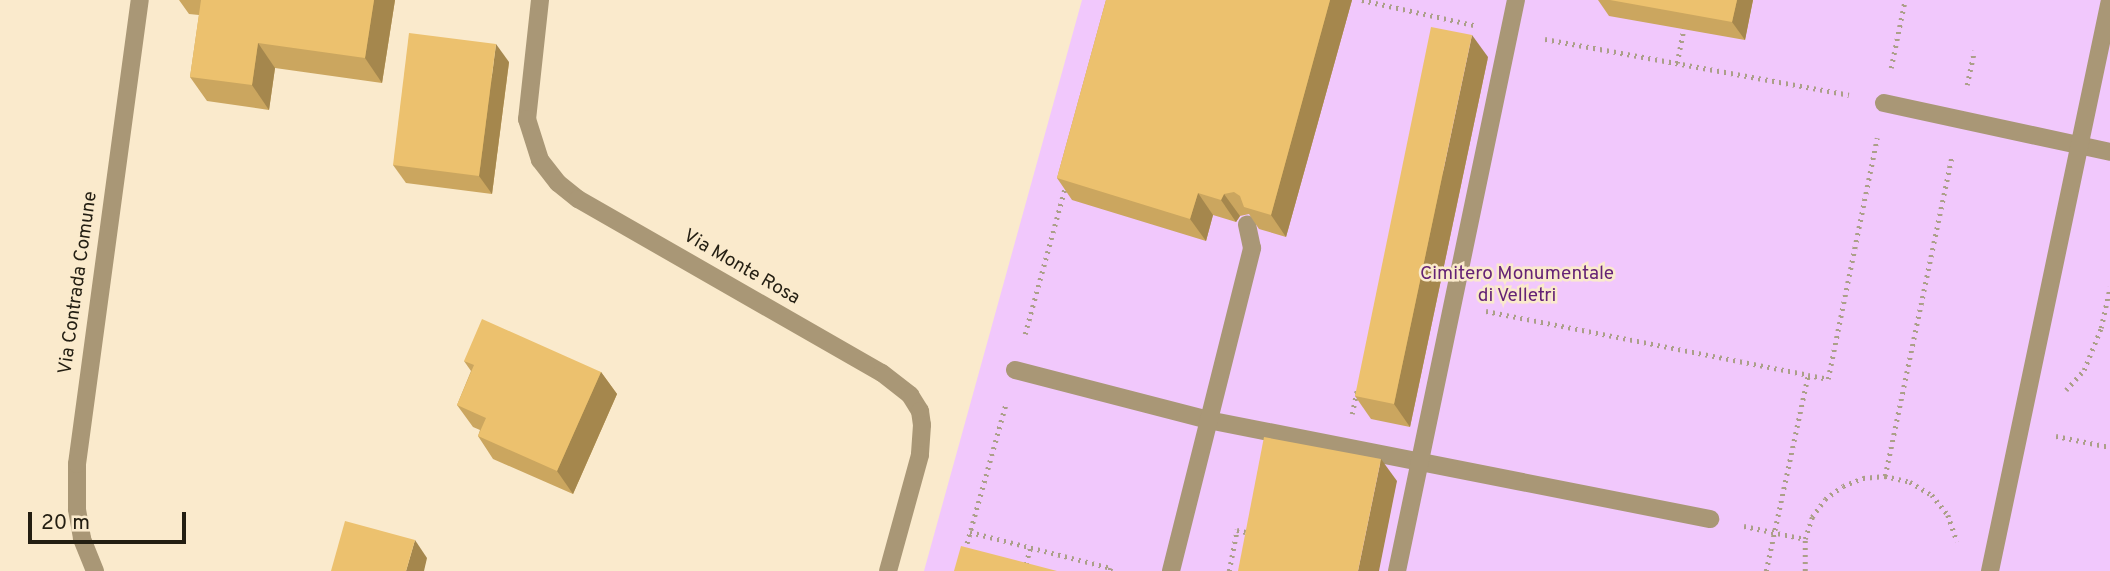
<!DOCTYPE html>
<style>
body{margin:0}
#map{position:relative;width:2110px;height:571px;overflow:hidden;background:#faeacc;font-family:Overpass,sans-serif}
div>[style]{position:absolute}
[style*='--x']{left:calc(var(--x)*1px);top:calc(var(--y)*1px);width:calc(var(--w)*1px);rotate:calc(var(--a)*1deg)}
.green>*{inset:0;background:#f1c8fc}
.path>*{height:4.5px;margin-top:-2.25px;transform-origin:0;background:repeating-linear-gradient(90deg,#ab9f88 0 2px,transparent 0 7px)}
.minor>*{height:18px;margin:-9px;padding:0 9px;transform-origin:9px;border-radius:9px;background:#a99776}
.wall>*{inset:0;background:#cba65f}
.shaded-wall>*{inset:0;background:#a5874d}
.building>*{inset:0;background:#ecc16e}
span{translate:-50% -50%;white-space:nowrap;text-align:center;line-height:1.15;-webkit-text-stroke:5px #faeacc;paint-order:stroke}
.street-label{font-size:19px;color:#231e12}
.park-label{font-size:19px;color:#652375}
.scale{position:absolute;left:28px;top:512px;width:158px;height:32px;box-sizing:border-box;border:4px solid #231e12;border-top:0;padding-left:9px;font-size:21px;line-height:24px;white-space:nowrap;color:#231e12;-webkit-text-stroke:5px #faeacc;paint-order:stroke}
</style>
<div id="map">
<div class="green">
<i style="clip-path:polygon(1082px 0,2110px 0,2110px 571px,924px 571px)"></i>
</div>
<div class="path">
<i style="--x:1362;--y:0;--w:115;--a:12.6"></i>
<i style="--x:1545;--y:39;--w:309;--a:10.4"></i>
<i style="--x:1677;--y:63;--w:38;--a:-79"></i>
<i style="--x:1891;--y:68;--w:69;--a:-78.4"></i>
<i style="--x:1967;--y:85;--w:35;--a:-78"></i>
<i style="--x:1486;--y:311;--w:328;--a:11.2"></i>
<i style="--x:1025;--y:334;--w:156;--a:-74.7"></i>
<i style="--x:2066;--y:390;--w:27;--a:-48"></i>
<i style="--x:2084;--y:370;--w:45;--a:-68"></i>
<i style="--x:2101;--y:328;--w:42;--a:-77.6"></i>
<i style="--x:1352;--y:414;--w:24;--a:-78"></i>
<i style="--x:2056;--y:436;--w:55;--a:11.5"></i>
<i style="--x:1885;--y:476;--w:328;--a:-78.2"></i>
<i style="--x:1744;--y:526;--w:62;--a:12"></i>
<i style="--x:970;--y:532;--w:146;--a:14.3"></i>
<i style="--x:1111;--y:568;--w:3;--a:108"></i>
<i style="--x:965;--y:550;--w:153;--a:-74.4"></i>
<i style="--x:1024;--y:571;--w:24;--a:-75"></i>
<i style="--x:1229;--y:571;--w:42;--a:-79"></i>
<i style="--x:1237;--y:530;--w:9;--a:13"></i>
<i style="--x:1246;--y:532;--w:5;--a:-79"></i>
<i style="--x:1766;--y:571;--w:200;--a:-77.9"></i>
<i style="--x:1808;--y:375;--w:20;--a:11"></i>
<i style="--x:1828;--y:379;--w:246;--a:-78.5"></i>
<i style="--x:1805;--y:571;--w:32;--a:-90"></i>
<i style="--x:1805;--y:539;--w:23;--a:-72"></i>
<i style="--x:1812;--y:517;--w:22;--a:-54"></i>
<i style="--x:1825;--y:499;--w:22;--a:-36"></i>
<i style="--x:1843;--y:486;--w:22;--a:-22"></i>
<i style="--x:1863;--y:478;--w:22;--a:-5"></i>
<i style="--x:1885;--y:476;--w:26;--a:13"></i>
<i style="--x:1910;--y:482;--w:26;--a:31"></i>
<i style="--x:1932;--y:495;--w:26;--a:51"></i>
<i style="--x:1948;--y:515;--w:28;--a:71"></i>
</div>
<div class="minor">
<i style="--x:540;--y:0;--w:120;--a:96.2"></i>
<i style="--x:527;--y:119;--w:43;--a:72.4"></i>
<i style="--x:540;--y:160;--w:29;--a:52"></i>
<i style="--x:558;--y:183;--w:26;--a:39"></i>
<i style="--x:578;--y:199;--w:350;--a:29.8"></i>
<i style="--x:882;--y:373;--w:36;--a:38"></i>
<i style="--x:910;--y:395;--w:19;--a:58"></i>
<i style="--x:920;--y:411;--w:14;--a:82"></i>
<i style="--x:922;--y:425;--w:30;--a:94"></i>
<i style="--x:920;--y:455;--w:120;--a:105.4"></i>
<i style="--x:1884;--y:103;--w:231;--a:12.2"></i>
<i style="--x:1015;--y:370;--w:199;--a:14.5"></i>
<i style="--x:1208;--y:420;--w:512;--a:11.16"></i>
<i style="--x:95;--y:571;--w:35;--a:-112"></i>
<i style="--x:82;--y:538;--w:29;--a:-100"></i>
<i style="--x:77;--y:509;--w:45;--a:-90"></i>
<i style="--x:77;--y:464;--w:468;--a:-82.3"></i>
<i style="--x:1171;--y:571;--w:333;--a:-75.9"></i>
<i style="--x:1252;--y:248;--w:24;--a:-102"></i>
<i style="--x:1397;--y:571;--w:583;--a:-78.23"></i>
<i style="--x:1990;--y:571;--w:583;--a:-78.13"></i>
</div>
<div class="wall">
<i style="clip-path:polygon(179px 0,395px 0,382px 83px,275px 68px,269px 110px,207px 101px,190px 77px,199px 15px,189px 14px)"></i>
<i style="clip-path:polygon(1106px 0,1352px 0,1286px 237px,1259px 229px,1249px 214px,1240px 216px,1236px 222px,1213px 215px,1206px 241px,1072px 200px,1057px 178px)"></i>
<i style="clip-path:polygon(1598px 0,1753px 0,1745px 40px,1609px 16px)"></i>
<i style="clip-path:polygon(1488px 57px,1410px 427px,1371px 419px,1355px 396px)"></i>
<i style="clip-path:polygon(509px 62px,492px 194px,406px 183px,393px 165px)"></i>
<i style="clip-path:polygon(464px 361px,601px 372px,617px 394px,573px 494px,493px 459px,478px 436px,480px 430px,473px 427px,457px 405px,471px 371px)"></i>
</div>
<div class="shaded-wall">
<i style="clip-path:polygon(374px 0,395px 0,382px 83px,365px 58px)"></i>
<i style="clip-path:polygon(1330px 0,1352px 0,1286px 237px,1271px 215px)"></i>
<i style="clip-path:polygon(1737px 0,1753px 0,1745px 40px,1732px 22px)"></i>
<i style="clip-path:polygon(1472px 35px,1488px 57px,1410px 427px,1394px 404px)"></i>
<i style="clip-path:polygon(258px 43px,275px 68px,269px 110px,252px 85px)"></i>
<i style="clip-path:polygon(496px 44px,509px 62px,492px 194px,479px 176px)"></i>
<i style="clip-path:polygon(1198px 193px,1213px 215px,1206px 241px,1190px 219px)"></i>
<i style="clip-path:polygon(1224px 194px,1240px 216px,1236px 222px,1221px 200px)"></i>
<i style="clip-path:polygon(601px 372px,617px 394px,573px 494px,557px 471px)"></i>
<i style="clip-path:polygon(1381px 459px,1397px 481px,1379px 571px,1358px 571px)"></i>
<i style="clip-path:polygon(415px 540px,427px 558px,424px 571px,406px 571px)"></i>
</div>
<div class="building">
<i style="clip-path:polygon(201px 0,374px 0,365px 58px,258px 43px,252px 85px,190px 77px)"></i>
<i style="clip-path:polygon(1106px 0,1330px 0,1271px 215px,1244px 207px,1240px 196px,1234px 192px,1224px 194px,1221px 200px,1198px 193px,1190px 219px,1057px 178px)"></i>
<i style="clip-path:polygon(1610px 0,1737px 0,1732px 22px)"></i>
<i style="clip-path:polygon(1431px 27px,1472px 35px,1394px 404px,1355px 396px)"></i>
<i style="clip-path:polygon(409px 33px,496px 44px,479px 176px,393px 165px)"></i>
<i style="clip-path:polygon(482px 319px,601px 372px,557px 471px,478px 436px,486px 418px,457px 405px,474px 365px,464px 361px)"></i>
<i style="clip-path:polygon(1264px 437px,1381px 459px,1358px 571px,1238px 571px)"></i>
<i style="clip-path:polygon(345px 521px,415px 540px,406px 571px,331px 571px)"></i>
<i style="clip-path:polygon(961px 546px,1057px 571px,954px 571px)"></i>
</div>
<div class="street-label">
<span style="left:741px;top:268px;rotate:30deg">Via Monte Rosa</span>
<span style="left:79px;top:283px;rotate:-82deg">Via Contrada Comune</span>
</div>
<div class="park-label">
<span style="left:1517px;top:286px">Cimitero Monumentale<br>di Velletri</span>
</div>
<div class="scale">20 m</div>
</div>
